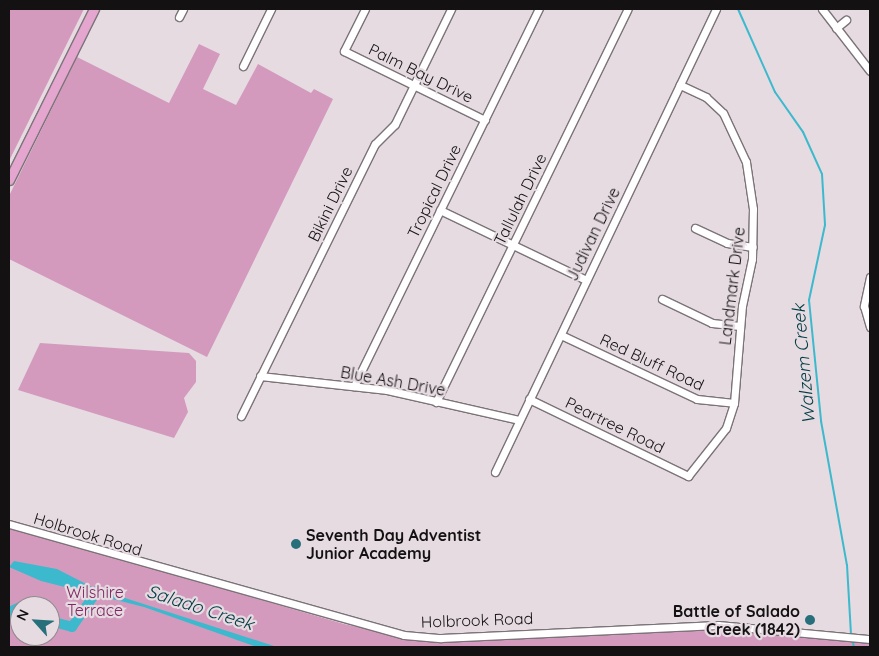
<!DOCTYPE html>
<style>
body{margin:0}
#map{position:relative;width:879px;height:656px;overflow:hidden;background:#e5dbe1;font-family:Quicksand,sans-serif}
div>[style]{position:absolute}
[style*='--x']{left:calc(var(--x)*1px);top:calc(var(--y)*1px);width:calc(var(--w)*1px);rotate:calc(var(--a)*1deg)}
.green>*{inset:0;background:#d49abd}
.water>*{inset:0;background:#3db9cd}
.stream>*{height:2px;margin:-1px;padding:0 1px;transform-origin:1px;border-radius:1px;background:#3db9cd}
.river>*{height:10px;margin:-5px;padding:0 5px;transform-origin:5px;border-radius:5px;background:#3db9cd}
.roads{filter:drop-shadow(1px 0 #7b7378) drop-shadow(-1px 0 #7b7378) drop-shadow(0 1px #7b7378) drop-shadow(0 -1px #7b7378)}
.minor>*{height:7px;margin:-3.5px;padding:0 3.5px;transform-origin:3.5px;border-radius:3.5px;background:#fff}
.major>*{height:9px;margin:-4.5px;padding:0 4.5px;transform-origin:4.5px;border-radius:4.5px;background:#e4a6ce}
.dots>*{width:14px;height:14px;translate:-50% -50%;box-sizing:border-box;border:2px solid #e5dbe1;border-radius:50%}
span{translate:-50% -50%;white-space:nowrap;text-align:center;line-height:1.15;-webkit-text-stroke:4.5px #e5dbe1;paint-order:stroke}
.street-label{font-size:16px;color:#141113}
.poi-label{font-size:16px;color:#141113;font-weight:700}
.left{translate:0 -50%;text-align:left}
.right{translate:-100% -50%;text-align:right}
.park-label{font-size:16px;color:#802764}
.water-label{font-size:18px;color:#013b44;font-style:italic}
.frame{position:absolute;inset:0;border:10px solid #141113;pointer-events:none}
.north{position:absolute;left:10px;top:596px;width:50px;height:50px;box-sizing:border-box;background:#e5dbe1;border:1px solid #918a8f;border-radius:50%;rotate:296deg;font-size:14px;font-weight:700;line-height:20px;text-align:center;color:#141113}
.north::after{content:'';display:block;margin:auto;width:18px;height:22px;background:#276f7b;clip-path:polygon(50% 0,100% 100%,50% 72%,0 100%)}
</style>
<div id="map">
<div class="green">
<i style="clip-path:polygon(9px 9px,84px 9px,9px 161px)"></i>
<i style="clip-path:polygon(199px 44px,220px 54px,203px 89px,236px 105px,258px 64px,311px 93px,314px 89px,333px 99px,207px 357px,9px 259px,9px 196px,77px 57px,169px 103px)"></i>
<i style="clip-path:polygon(40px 343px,189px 353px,196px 361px,196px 382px,184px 398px,188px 412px,174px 438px,18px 390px)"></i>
<i style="clip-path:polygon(evenodd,9px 526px,344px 624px,419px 640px,711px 629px,870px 642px,870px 647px,9px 647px,9px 526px,20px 606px,50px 606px,50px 636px,20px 636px,20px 606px)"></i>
</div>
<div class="water">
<i style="clip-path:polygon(14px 561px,57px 569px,94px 588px,277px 647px,257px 647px,144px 607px,41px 581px,9px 567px)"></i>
</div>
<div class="stream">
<i style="--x:738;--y:9;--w:91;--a:66"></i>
<i style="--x:775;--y:92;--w:49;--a:55"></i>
<i style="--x:803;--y:132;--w:46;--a:65.7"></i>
<i style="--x:822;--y:174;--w:51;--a:86.6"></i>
<i style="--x:825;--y:225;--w:77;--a:102"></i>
<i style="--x:809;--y:300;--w:122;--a:84.3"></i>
<i style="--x:821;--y:421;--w:146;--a:79.8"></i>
<i style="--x:847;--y:565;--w:70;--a:86.7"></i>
<i style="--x:852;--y:639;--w:8;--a:76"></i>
</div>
<div class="river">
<i style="--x:9;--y:612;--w:12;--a:-24"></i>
<i style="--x:50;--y:621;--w:23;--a:15"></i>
<i style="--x:72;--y:627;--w:44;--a:-55.2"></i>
</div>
<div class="roads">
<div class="minor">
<i style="--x:365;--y:9;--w:47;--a:116.6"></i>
<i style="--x:344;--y:51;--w:157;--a:26.1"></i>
<i style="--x:822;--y:9;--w:78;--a:52.3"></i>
<i style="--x:179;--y:17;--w:9;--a:-63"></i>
<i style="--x:836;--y:28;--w:13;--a:-39"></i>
<i style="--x:243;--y:66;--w:64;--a:-63.8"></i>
<i style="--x:440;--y:210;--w:162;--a:25.6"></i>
<i style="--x:695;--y:228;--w:35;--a:25"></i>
<i style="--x:727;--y:243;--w:26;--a:9"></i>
<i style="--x:870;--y:277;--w:30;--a:102"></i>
<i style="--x:864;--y:306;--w:22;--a:74"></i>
<i style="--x:662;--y:299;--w:55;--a:25.6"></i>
<i style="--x:712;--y:323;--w:28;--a:6"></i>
<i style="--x:561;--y:335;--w:150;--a:25.2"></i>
<i style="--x:697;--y:399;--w:37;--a:6"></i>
<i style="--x:260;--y:376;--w:128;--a:6.3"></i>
<i style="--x:387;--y:390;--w:135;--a:12.8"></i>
<i style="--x:354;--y:386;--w:420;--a:-63.9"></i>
<i style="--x:529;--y:399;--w:177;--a:25.8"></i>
<i style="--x:688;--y:476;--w:61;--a:-51.6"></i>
<i style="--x:726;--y:428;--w:26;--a:-72"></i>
<i style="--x:734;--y:403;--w:97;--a:-85.3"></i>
<i style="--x:742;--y:306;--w:48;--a:-78"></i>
<i style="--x:752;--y:259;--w:50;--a:-88.9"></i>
<i style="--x:753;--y:209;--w:48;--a:-98.5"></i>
<i style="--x:746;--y:162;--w:54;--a:-115.1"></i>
<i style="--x:723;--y:113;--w:23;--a:-137"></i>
<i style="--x:706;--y:97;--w:29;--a:-155"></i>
<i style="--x:436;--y:402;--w:437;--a:-64"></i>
<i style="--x:241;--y:416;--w:303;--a:-63.8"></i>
<i style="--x:375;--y:144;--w:28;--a:-45"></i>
<i style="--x:395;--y:124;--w:128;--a:-64"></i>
<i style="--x:495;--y:472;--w:513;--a:-64.48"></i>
<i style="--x:9;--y:524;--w:410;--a:15.7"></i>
<i style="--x:404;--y:635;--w:37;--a:5"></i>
<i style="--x:441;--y:638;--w:277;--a:-2.7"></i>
<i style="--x:718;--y:625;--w:153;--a:5.3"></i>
</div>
<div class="major">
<i style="--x:9;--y:180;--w:191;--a:-63.6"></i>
</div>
</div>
<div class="dots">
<i style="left:296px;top:544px;background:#276f7b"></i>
<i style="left:810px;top:620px;background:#276f7b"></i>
</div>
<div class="street-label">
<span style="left:421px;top:73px;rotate:26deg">Palm Bay Drive</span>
<span style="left:434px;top:191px;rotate:-64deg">Tropical Drive</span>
<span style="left:520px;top:199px;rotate:-64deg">Tallulah Drive</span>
<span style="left:330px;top:204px;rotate:-64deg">Bikini Drive</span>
<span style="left:593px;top:234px;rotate:-64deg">Judivan Drive</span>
<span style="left:732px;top:286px;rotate:-83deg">Landmark Drive</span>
<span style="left:652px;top:362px;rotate:25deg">Red Bluff Road</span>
<span style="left:393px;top:381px;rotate:10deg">Blue Ash Drive</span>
<span style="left:615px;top:425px;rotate:26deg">Peartree Road</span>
<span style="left:88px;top:534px;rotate:17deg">Holbrook Road</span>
<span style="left:477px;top:620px;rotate:-2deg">Holbrook Road</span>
</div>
<div class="poi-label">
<span class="left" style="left:306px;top:544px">Seventh Day Adventist<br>Junior Academy</span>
<span class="right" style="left:800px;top:620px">Battle of Salado<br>Creek (1842)</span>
</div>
<div class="park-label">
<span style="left:95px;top:601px">Wilshire<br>Terrace</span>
</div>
<div class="water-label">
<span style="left:804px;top:364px;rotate:-95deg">Walzem Creek</span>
<span style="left:200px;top:608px;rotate:18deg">Salado Creek</span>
</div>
<div class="frame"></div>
<div class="north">N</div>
</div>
